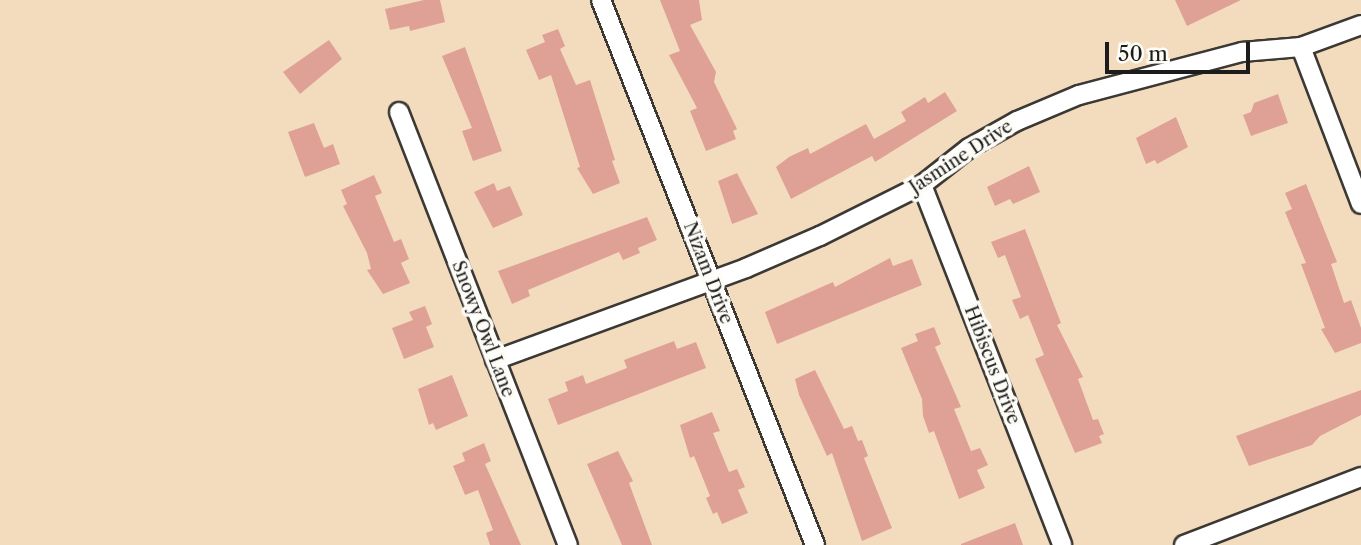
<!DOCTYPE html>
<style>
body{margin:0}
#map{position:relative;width:1361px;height:545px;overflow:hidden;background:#f3dcbe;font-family:"Libre Caslon Text",serif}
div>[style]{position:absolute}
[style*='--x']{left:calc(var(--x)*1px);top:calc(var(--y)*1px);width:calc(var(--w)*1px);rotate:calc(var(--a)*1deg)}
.building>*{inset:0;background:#dfa196}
.roads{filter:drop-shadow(2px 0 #3c3934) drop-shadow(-2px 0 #3c3934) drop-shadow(0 2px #3c3934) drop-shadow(0 -2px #3c3934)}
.minor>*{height:18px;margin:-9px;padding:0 9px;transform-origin:9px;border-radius:9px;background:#fff}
span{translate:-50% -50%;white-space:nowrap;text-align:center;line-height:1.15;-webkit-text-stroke:7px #fdfcf7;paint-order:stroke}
.street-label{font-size:18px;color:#1c1c1c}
.scale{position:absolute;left:1105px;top:42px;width:145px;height:32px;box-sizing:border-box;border:4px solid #1c1c1c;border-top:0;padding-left:9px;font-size:21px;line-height:24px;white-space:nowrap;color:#1c1c1c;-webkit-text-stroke:5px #fdfcf7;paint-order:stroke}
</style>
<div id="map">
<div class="building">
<i style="clip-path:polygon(424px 0,440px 0,445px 22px,410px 31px,409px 26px,390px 30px,385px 9px)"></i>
<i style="clip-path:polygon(660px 0,699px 0,702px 20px,690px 25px,716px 72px,714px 82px,737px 129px,733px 131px,736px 139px,706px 151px,690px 111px,697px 108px,669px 55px,680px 51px)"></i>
<i style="clip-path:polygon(1175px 0,1241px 0,1187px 26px)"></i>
<i style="clip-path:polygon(558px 29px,565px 46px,560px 49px,576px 85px,590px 80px,615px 160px,612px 161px,620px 183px,593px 194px,577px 168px,580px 167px,551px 75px,539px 80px,526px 50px,545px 42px,542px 35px)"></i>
<i style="clip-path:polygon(329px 40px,342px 59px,300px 94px,283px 72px)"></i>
<i style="clip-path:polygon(465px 47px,502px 151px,473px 161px,462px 131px,472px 128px,442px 56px)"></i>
<i style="clip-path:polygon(945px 92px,957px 111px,875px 162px,872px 156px,791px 199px,776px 167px,789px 157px,808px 148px,810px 154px,866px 124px,874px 139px,906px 121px,901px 112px,925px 97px,928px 103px)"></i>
<i style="clip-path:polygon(1278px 94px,1288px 123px,1251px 136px,1243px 115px,1251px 112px,1254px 103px)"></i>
<i style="clip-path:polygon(1176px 117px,1188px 147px,1157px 164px,1155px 160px,1146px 164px,1136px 138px)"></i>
<i style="clip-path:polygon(314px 123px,324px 148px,333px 144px,340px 164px,305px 177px,288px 132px)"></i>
<i style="clip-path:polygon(1029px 166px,1040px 192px,1013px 204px,1010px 199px,995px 206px,987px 187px)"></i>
<i style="clip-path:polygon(737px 173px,758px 214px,732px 224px,718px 181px)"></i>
<i style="clip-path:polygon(374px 175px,382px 193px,375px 196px,394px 242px,401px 239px,409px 259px,401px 263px,410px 283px,383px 294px,367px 270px,371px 269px,367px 253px,343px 206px,347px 204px,341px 190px)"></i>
<i style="clip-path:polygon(494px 183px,497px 191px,510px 186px,523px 215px,493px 228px,474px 192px)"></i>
<i style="clip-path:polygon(1306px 184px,1337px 262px,1331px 264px,1344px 303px,1351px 300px,1361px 328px,1361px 343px,1335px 353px,1321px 329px,1325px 328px,1301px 264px,1306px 263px,1285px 212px,1292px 209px,1285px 193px)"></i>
<i style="clip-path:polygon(647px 217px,657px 240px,638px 248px,640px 253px,623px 260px,619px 252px,528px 290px,530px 296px,512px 304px,498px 271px)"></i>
<i style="clip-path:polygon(1025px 229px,1061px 323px,1057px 325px,1083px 377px,1078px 379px,1093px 420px,1098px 419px,1104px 434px,1099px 436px,1102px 443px,1075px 453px,1035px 359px,1044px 355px,1028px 315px,1020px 319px,1012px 300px,1021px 297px,1005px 255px,998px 258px,991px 242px)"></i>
<i style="clip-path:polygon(890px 258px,893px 266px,912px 259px,922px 285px,777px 344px,765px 312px,833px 282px,835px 287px)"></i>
<i style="clip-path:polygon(425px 306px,432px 324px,426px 327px,434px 347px,404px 359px,392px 328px,413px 320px,409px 312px)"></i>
<i style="clip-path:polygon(934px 327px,941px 344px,935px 347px,961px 407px,954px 409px,971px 451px,980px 448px,988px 465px,977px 470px,985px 488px,959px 499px,934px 431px,929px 433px,923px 416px,922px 399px,901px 348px,918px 341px,915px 334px)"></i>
<i style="clip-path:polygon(674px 341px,677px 349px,696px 342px,706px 368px,558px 425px,548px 399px,568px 391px,565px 382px,583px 375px,586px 384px,627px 368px,624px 360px)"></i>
<i style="clip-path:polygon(815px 370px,844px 429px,852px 426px,858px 441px,862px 440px,868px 456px,864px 458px,892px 528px,862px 541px,832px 453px,827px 456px,799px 395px,795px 379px)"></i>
<i style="clip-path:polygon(452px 375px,468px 416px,436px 430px,433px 423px,429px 425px,418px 389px)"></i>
<i style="clip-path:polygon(1361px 390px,1361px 415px,1320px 436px,1312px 445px,1249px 466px,1236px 436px)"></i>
<i style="clip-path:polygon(712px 412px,720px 431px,713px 433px,729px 472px,737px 469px,745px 487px,738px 490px,748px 513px,722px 524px,717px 512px,713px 514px,706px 498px,710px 496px,694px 456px,690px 458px,680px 425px)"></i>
<i style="clip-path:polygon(484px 443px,491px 461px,485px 464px,521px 545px,490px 545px,486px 533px,493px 530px,478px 490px,465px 495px,453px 466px,465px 461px,462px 453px)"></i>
<i style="clip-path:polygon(618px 451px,633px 481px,629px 483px,652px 545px,622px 545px,587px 464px)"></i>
<i style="clip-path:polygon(1015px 523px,1023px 545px,961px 545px,961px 544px)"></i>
</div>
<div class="roads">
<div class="minor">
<i style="--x:601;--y:0;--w:586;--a:68.56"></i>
<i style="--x:1301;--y:47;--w:168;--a:69.1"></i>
<i style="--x:399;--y:112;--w:465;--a:68.7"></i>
<i style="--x:922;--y:185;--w:386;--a:68.7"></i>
<i style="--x:495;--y:360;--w:267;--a:-20.1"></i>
<i style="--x:746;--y:268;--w:81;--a:-23.4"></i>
<i style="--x:820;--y:236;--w:114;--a:-26.6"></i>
<i style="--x:922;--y:185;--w:60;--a:-38.2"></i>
<i style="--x:969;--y:148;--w:55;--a:-29.4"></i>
<i style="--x:1017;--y:121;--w:67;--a:-22.8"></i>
<i style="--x:1079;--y:95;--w:169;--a:-14.8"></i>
<i style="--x:1242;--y:52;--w:59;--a:-4.8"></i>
<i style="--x:1301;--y:47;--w:64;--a:-20.1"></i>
<i style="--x:1184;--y:545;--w:190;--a:-21"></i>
</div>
</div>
<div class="street-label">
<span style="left:961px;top:157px;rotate:-33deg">Jasmine Drive</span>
<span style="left:708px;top:273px;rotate:69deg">Nizam Drive</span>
<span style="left:483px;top:329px;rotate:69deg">Snowy Owl Lane</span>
<span style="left:992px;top:365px;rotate:69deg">Hibiscus Drive</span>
</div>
<div class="scale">50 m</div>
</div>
